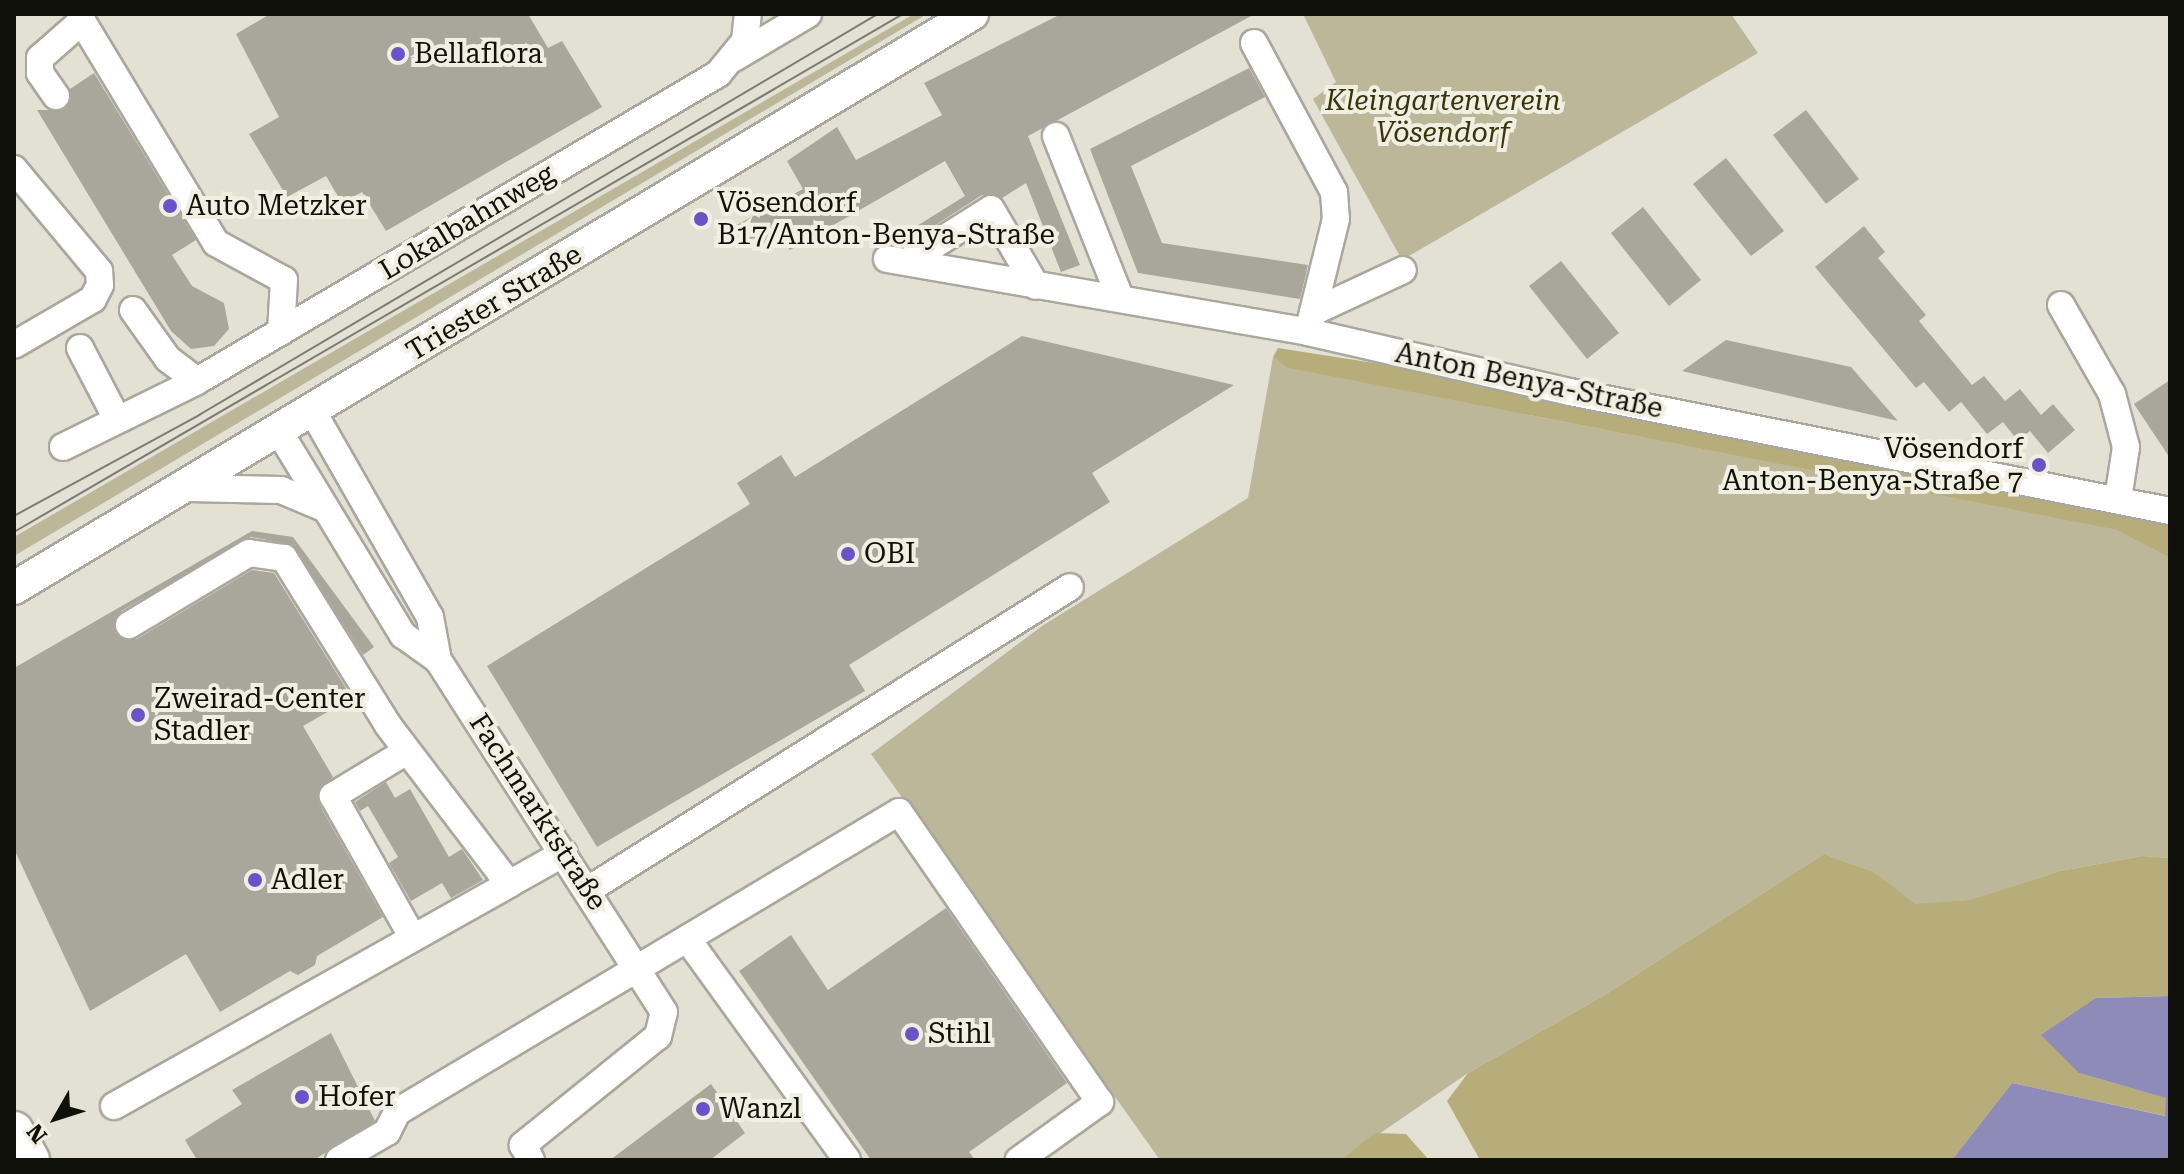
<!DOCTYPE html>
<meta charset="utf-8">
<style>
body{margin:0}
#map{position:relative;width:2184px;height:1174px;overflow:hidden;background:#e3e1d4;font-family:"Roboto Serif",serif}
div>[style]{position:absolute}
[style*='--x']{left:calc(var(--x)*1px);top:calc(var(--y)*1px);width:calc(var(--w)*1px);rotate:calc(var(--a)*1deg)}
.green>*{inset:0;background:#bcb798}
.forest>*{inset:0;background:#b6ad7a}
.water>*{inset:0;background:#8e8bb9}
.building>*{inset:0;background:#a9a79b}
.roads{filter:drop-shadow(2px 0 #aaa89c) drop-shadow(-2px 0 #aaa89c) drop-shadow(0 2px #aaa89c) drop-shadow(0 -2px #aaa89c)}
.minor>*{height:26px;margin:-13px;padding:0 13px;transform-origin:13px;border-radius:13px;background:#fff}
.major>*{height:32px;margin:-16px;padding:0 16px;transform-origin:16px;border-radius:16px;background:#fff}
.highway>*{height:38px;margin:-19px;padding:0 19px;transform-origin:19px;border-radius:19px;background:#fff}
.tram>*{height:2px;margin:-1px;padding:0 1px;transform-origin:1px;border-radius:1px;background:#7c7b71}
.dots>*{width:22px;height:22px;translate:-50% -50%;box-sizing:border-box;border:4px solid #f1efe2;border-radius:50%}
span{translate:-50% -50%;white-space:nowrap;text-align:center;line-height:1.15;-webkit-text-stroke:8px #f1efe2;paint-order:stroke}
.poi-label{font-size:28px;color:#11110c}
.left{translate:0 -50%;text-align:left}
.right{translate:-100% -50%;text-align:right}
.park-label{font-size:28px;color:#3b3309;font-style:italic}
.street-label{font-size:28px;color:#11110c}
.frame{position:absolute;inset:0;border:16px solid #11110c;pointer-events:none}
.north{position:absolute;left:16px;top:1078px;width:80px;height:80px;-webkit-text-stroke:6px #f1efe2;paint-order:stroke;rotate:231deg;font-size:22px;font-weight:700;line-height:32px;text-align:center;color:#11110c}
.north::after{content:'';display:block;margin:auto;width:28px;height:36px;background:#11110c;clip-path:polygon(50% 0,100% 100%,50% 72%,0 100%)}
</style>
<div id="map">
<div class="green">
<i style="clip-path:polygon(914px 14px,927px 14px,14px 556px,14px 537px)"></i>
<i style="clip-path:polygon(1303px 14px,1731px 14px,1758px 53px,1402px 260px,1313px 99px,1336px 82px)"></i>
<i style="clip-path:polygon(1273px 357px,1289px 368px,2118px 530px,2170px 558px,2170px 858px,2142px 856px,2060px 871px,1969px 900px,1914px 905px,1874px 872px,1824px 854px,1603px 996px,1468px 1073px,1341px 1160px,1160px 1160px,871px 754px,1042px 626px,1248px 498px)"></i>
</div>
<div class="forest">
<i style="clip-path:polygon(1278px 348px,1457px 376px,2170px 521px,2170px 558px,2117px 530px,1288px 368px,1273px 357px)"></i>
<i style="clip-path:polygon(1824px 854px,1874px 872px,1915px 904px,1969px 900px,2060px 871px,2142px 856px,2170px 858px,2170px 996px,2096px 998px,2079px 1073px,2167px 1098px,2166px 1116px,2012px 1083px,1952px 1160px,1480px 1160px,1447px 1101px,1468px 1073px,1603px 996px)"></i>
<i style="clip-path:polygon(1375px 1133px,1406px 1134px,1429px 1160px,1341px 1160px)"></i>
</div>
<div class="water">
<i style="clip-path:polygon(2170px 996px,2170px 1160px,1952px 1160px,2012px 1083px,2165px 1116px,2166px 1098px,2079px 1073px,2041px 1035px,2096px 998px)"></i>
</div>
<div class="building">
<i style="clip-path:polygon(270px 14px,528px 14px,548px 48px,562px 41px,602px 107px,386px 231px,362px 192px,342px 203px,326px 176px,287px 197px,249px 134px,279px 117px,236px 34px)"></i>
<i style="clip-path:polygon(1061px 14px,1255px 14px,1028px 136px,1080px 265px,1061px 272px,1026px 183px,1002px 198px,982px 195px,917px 237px,912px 229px,965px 196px,945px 161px,790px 250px,781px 236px,753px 248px,733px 227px,803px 189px,787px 161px,837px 127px,856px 160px,942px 115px,924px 83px)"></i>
<i style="clip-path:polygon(1249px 68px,1265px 97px,1131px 166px,1162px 243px,1308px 265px,1300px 299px,1138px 273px,1090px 149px)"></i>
<i style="clip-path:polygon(94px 73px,196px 240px,172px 255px,192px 286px,224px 303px,229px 329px,214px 346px,191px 349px,171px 331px,37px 110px,64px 110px,70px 89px)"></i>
<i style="clip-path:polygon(1806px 110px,1859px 179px,1826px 204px,1773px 135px)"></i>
<i style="clip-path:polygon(1726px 158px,1784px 231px,1751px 256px,1693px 184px)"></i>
<i style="clip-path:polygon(1643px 207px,1701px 280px,1669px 306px,1611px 233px)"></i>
<i style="clip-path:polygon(1864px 226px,1885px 252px,1878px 258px,1926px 315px,1919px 321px,1972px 385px,1984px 376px,2005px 401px,2020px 389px,2041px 415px,2053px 404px,2075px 430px,2048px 453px,2030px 431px,2018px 441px,2003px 422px,1987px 434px,1961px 402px,1949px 412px,1924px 382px,1916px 388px,1815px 267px)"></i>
<i style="clip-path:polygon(1561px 261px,1619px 333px,1587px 359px,1529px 286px)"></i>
<i style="clip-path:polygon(1022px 336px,1234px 385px,1092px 473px,1110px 502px,849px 665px,865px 691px,597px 847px,487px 666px,750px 504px,737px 483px,781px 455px,795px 477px)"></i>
<i style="clip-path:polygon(1726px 340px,1851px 367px,1898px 421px,1682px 371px)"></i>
<i style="clip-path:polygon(2170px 380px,2170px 458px,2134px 404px)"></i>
<i style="clip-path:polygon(252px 531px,293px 537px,374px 647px,363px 655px,293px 545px,251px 537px,121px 611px,115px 633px,137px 639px,252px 570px,274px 573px,352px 698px,303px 726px,333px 777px,319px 789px,319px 804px,383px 917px,317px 956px,315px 965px,298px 975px,290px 971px,220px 1012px,186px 954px,90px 1011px,14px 849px,14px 668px)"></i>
<i style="clip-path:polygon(386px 782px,395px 798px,410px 789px,449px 857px,462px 849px,483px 880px,451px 898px,442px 883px,411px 901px,389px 863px,398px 857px,368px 806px,360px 811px,355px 802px)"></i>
<i style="clip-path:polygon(946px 908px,1067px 1083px,969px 1152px,975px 1160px,871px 1160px,739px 971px,791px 935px,828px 990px)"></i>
<i style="clip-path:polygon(331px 1033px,375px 1121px,314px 1160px,197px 1160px,185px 1140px,242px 1104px,232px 1090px)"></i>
<i style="clip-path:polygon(711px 1084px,745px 1133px,710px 1160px,610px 1160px)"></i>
</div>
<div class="roads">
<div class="minor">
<i style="--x:1254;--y:43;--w:169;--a:61.8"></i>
<i style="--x:1334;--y:192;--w:27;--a:86"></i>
<i style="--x:1336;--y:219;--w:116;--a:103.9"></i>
<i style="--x:734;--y:58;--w:86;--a:-30.7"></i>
<i style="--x:56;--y:96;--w:28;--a:-125"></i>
<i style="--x:40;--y:73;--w:15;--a:-90"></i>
<i style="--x:40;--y:58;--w:56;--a:-41.4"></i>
<i style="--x:82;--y:21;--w:259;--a:58.9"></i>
<i style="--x:216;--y:243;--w:77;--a:28.6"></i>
<i style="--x:284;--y:280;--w:52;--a:93.3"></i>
<i style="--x:1056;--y:136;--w:174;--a:68.4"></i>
<i style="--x:14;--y:169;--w:133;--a:50.2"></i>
<i style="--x:99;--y:271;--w:14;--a:86"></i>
<i style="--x:100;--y:285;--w:16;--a:117"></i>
<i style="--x:93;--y:299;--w:91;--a:149.8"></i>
<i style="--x:887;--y:259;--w:427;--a:9.8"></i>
<i style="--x:1308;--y:332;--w:269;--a:12.9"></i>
<i style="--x:1570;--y:392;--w:612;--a:11.22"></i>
<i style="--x:907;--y:262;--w:99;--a:-32.2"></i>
<i style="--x:991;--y:209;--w:89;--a:59.7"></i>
<i style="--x:2061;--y:305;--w:103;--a:60.2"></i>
<i style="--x:2112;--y:394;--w:55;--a:75.2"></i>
<i style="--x:2126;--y:447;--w:53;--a:98.7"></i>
<i style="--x:133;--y:310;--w:60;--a:54.5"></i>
<i style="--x:168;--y:359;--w:36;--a:37"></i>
<i style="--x:1313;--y:312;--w:99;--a:-25"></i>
<i style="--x:80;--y:348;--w:80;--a:62.5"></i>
<i style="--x:313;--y:412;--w:236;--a:60.3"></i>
<i style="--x:430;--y:617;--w:44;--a:79.5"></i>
<i style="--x:280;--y:433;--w:237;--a:58.7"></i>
<i style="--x:403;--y:635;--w:43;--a:35.5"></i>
<i style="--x:438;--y:660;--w:418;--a:57.3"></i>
<i style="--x:664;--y:1012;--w:25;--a:104"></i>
<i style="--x:658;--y:1036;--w:174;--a:141.1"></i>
<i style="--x:523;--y:1145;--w:17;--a:62"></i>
<i style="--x:63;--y:447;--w:149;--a:-26.2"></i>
<i style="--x:197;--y:381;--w:605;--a:-30.51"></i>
<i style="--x:718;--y:74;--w:43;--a:-50.7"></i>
<i style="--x:745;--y:41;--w:27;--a:-84"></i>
<i style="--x:189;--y:488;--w:92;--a:1.2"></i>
<i style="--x:281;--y:490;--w:47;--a:22.7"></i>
<i style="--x:407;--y:751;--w:87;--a:148.7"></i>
<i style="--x:333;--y:796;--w:163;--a:60.6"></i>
<i style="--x:509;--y:884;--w:63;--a:-29.4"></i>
<i style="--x:588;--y:890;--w:569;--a:-32.15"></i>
<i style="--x:688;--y:940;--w:271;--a:54.1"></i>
<i style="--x:114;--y:1106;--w:453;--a:-29.3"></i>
<i style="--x:509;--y:884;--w:200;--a:-127.3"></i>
<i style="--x:388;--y:725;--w:197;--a:-121.9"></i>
<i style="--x:284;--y:558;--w:35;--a:-172"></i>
<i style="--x:249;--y:553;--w:140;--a:149"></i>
<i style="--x:339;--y:1160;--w:56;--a:-30.3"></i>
<i style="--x:387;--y:1132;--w:22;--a:-63"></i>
<i style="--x:397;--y:1112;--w:585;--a:-30.86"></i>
<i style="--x:899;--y:812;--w:353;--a:55.3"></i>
<i style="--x:1100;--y:1102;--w:100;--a:144.4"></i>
</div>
<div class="major">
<i style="--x:14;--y:588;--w:1117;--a:-30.93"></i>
</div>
<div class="highway">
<i style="--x:14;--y:1131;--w:33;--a:61"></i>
</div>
</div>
<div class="tram">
<i style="--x:14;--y:516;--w:211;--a:-28.6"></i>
<i style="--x:199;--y:415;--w:789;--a:-30.57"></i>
<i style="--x:14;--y:532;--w:1029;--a:-30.23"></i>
</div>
<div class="dots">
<i style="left:398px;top:54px;background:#6a52cb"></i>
<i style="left:170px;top:206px;background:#6a52cb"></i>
<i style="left:701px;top:219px;background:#6a52cb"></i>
<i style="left:2039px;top:465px;background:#6a52cb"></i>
<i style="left:848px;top:554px;background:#6a52cb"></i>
<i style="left:138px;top:715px;background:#6a52cb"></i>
<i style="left:255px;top:880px;background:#6a52cb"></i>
<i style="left:912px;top:1034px;background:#6a52cb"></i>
<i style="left:302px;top:1097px;background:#6a52cb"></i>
<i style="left:703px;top:1109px;background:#6a52cb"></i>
</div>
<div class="poi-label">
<span class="left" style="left:414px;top:54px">Bellaflora</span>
<span class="left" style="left:717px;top:219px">Vösendorf<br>B17/Anton-Benya-Straße</span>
<span class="left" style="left:186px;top:206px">Auto Metzker</span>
<span class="right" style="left:2023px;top:465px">Vösendorf<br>Anton-Benya-Straße 7</span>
<span class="left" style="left:864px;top:554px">OBI</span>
<span class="left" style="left:154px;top:715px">Zweirad-Center<br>Stadler</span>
<span class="left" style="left:271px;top:880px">Adler</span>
<span class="left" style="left:928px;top:1034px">Stihl</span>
<span class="left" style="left:318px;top:1097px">Hofer</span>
<span class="left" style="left:719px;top:1109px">Wanzl</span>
</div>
<div class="park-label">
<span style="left:1443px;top:117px">Kleingartenverein<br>Vösendorf</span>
</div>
<div class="street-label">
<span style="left:467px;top:222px;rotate:-31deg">Lokalbahnweg</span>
<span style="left:494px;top:303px;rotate:-31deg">Triester Straße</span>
<span style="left:1529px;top:381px;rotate:12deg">Anton Benya-Straße</span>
<span style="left:538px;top:812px;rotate:57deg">Fachmarktstraße</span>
</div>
<div class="frame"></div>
<div class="north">N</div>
</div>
